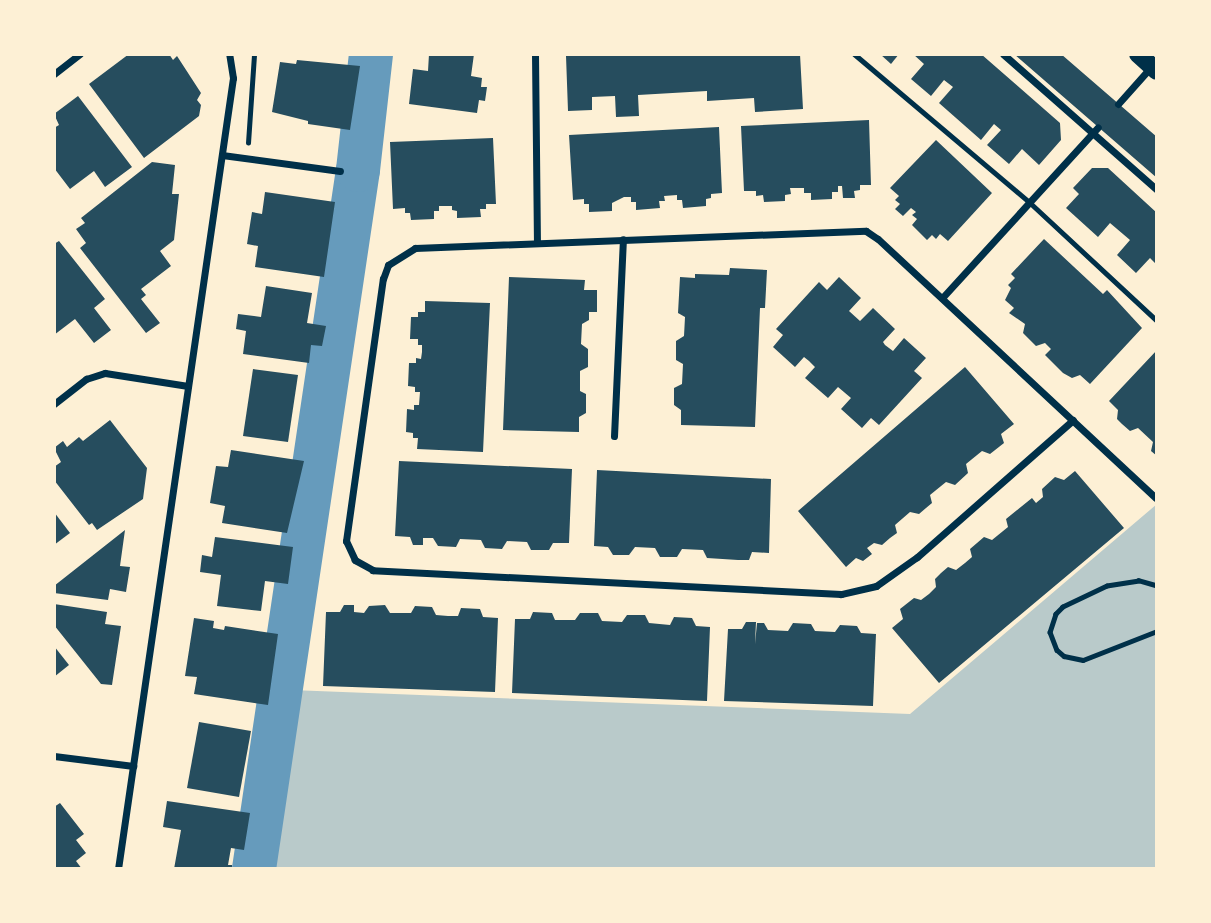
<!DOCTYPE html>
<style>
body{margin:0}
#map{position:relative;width:1211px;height:923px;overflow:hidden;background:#fdf0d5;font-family:Merriweather,serif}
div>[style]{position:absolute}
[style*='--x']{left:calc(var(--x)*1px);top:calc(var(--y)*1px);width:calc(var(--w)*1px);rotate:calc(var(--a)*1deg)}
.green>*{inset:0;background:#b9caca}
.river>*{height:44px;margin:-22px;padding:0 22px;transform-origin:22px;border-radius:22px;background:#669bbc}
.building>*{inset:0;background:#264d5e}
.path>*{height:4.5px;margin:-2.25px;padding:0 2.25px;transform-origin:2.25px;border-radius:2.25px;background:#003049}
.service>*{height:5px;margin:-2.5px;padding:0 2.5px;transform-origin:2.5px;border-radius:2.5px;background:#003049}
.minor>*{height:7px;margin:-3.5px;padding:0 3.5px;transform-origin:3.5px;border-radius:3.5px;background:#003049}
.primary>*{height:18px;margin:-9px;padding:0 9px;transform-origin:9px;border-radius:9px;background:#003049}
span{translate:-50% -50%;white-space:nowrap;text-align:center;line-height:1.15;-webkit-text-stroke:7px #fdf0d5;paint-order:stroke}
.frame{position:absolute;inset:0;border:56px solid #fdf0d5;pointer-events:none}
</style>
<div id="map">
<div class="green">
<i style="clip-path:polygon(1157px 504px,1157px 869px,264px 869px,291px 690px,910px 714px)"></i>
</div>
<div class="river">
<i style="--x:254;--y:869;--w:707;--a:-81.54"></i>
<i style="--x:358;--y:170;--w:117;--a:-83.6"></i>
</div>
<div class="building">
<i style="clip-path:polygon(129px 54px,169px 54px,173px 60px,177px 56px,201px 93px,197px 100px,201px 105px,199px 116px,144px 158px,89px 84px)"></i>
<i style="clip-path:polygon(429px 54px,474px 54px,471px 76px,482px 78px,481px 87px,487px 87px,485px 101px,479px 100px,477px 113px,409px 104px,413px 69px,428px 71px)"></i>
<i style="clip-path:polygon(577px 54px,800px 54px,803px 109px,755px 112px,754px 98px,707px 101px,707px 91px,638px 95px,639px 116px,616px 117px,615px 96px,592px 97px,592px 110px,568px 111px,566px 56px)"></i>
<i style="clip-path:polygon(880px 54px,899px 54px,891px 64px)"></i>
<i style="clip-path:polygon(913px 54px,981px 54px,1060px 123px,1061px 140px,1039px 165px,1022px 149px,1009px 164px,987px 145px,1001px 130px,994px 124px,981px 140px,939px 103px,953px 87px,944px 80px,931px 96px,911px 79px,924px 64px)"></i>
<i style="clip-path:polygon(1014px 54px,1061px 54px,1150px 131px,1157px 137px,1157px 178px)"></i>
<i style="clip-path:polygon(297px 60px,360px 66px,350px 130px,308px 124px,308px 121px,272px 112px,280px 62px,296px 64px)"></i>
<i style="clip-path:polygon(78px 96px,132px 167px,105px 187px,94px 171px,70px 189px,54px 168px,54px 128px,59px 125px,54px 114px)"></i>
<i style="clip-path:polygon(869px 120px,871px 185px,860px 185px,860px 190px,854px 191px,855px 198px,843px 198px,842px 186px,838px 186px,838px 192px,832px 192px,832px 199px,811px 200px,811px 193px,804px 193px,804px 188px,790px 188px,791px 194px,785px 195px,785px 201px,764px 202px,763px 195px,756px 196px,756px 191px,744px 191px,741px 126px)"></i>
<i style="clip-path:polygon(719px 127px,722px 193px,711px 194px,711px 198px,706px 199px,706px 206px,683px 208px,682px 200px,677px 200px,677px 195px,664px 196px,665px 201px,659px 201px,660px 208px,636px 210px,636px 202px,631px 202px,631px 197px,624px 197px,612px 203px,612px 211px,589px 212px,589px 204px,584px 204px,584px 199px,573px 200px,569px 135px)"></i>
<i style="clip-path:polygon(493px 138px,496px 204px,486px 204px,486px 209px,480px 209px,481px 217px,457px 218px,457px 211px,452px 210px,452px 206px,439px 206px,439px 211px,434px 211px,434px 219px,411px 220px,410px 213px,405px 213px,405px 208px,393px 209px,390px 142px)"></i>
<i style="clip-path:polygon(936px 140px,992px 193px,948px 241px,940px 234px,936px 239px,932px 235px,927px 240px,912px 225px,917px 219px,912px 215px,916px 212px,911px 208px,903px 216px,895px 209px,900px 204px,895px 200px,899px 196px,890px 188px)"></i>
<i style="clip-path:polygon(152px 162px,175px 165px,172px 194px,179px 194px,174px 240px,160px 251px,171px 266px,141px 289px,146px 295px,141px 299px,160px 323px,146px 333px,80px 248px,86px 243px,76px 229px,85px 223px,81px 218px)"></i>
<i style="clip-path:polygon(1092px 168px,1108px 168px,1157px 213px,1157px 265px,1150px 258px,1136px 273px,1117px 255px,1130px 240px,1110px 223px,1098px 237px,1066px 208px,1079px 194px,1073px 188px)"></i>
<i style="clip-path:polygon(265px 192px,335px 202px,324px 277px,255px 267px,258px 246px,247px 244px,252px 212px,262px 214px)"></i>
<i style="clip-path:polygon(1044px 239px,1103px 294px,1107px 290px,1142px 328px,1090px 384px,1080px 375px,1072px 378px,1063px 373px,1045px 355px,1051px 349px,1045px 343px,1036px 346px,1023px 333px,1025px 324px,1009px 313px,1014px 308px,1005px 300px,1011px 288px,1008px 285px,1015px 278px,1011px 274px)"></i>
<i style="clip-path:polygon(59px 241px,105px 299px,94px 308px,111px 330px,94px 343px,75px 319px,54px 335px,54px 244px)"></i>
<i style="clip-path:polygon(730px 268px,767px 270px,765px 308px,760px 308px,755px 427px,681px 425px,681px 410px,674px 405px,674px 388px,682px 384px,683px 364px,676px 360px,676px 341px,684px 336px,685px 317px,678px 313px,680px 277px,695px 278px,695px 274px,729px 275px)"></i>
<i style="clip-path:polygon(509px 277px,585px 280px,584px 290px,597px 290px,597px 312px,589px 312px,589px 320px,582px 324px,581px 344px,588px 349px,588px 367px,580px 371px,580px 391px,586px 394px,586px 413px,579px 417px,579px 432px,503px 430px)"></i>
<i style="clip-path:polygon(839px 277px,861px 298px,849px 311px,860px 321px,873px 308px,895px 329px,883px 342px,885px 345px,893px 351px,904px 338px,926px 358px,914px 371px,922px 378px,879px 425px,871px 418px,862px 428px,841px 409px,851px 398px,838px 387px,828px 398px,805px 378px,815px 367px,809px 361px,804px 357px,795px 367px,773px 347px,783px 335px,776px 329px,819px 282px,827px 290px)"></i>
<i style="clip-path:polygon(266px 286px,312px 293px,307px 323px,326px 326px,322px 346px,311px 345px,309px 363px,243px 354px,246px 331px,236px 329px,238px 314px,261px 317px)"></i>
<i style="clip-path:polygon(425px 301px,490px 303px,483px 452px,417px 449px,418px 438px,413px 438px,413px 433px,406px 432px,407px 409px,414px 410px,414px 405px,419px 405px,420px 392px,415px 392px,415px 387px,408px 386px,409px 363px,416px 363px,416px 358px,421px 359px,422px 352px,422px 345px,418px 345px,418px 339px,410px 339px,411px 317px,418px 317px,418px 312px,425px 312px)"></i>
<i style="clip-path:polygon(1157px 350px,1157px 456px,1151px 451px,1153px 442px,1138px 428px,1130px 431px,1122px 424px,1117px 419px,1118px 410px,1109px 401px)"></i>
<i style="clip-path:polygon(965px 367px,1014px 424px,1001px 434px,1004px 443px,990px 454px,982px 451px,966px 464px,968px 473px,955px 485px,946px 482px,930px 495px,932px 503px,926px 508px,919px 514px,910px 512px,895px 525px,897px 533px,890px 538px,882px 545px,874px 543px,867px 548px,872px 554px,863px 561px,856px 558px,846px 567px,798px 511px)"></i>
<i style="clip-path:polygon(253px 369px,298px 375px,288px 442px,243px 436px)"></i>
<i style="clip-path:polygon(110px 420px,147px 468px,143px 499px,97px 530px,92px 523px,89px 525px,54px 480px,54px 467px,61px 462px,54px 448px,63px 441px,67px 447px,79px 437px,83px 441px)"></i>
<i style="clip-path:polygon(231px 450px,304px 461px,287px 533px,222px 523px,225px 506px,210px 503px,216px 466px,228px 467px)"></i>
<i style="clip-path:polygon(399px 461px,572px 469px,569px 543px,553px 543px,549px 550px,531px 550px,527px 542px,507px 541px,502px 549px,485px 548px,481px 540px,460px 539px,456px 547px,438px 546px,433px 538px,423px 538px,423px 545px,413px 545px,410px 537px,395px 536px)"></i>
<i style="clip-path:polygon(597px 470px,771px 479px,769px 553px,752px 552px,749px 560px,738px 560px,707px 558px,703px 550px,682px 549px,677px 557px,660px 557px,655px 548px,635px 547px,629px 555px,613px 555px,608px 547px,594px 546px)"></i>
<i style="clip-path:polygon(1075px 471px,1124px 528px,939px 683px,892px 628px,903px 619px,900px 609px,914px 598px,921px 600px,929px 594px,936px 587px,935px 579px,941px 573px,948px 567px,956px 570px,965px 563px,972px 557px,970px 549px,984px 537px,992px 540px,1008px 527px,1006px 519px,1032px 498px,1036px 503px,1043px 497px,1042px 489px,1055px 477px,1064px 480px)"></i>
<i style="clip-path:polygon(54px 512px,70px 533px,54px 545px)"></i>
<i style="clip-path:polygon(125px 530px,120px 566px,130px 567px,126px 592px,110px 589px,108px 600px,54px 593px,54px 586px)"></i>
<i style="clip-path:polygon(215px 537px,293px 547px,288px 584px,265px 581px,261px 611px,217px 606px,221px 575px,200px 572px,202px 555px,212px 557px)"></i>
<i style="clip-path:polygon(54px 604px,107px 612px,105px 624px,121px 626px,112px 685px,101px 684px,54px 625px)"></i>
<i style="clip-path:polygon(344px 605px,354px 605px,354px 612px,364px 613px,369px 606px,385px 605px,390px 613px,411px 613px,415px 606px,432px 607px,436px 615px,448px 616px,458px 616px,461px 608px,480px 609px,483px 617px,498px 618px,495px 692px,323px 686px,326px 612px,340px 612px)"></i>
<i style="clip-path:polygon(533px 612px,552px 613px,555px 620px,575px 620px,580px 613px,598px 613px,602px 621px,622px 622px,627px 615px,645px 615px,649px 623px,670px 625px,674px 617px,692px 618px,696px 626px,710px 627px,707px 701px,512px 693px,515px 619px,530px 619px)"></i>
<i style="clip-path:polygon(194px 618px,214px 621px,213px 628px,224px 630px,225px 626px,278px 634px,268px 705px,194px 694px,197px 677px,185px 676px)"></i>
<i style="clip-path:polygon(746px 622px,756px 622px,755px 644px,757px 623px,764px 623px,768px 630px,788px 631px,793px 623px,811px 624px,815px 631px,835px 632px,840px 625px,857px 626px,861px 633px,876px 634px,873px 706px,724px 701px,728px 629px,742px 629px)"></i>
<i style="clip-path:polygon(54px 646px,69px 665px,54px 677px)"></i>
<i style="clip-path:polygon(199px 722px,251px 731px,239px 797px,187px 788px)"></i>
<i style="clip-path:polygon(167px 801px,250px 813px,244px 850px,231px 848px,228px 865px,232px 865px,232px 869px,174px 869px,181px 830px,163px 827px)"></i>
<i style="clip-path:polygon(60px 803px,84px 834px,76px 840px,86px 853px,76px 861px,82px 869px,54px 869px,54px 807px)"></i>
</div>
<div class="path">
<i style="--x:248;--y:143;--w:89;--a:-86.1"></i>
<i style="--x:1157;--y:586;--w:19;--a:-164"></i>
<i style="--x:1139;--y:581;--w:32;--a:171"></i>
<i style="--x:1107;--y:586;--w:49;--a:154.5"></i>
<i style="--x:1063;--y:607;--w:10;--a:135"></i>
<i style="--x:1056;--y:614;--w:19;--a:108"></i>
<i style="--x:1050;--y:632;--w:19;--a:69"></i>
<i style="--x:1057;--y:650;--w:9;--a:41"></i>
<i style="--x:1064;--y:656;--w:19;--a:12"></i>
<i style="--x:1083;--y:660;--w:79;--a:-21.4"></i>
</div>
<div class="service">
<i style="--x:854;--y:54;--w:229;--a:40.2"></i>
<i style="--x:1029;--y:202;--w:175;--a:42.9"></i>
</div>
<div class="minor">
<i style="--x:535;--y:54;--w:189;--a:89.4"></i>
<i style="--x:1003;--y:54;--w:205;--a:41.4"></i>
<i style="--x:54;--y:74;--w:33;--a:-38"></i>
<i style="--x:1118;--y:104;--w:50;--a:-48.3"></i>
<i style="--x:222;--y:155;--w:119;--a:7.7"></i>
<i style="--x:942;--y:298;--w:231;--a:-47.6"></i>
<i style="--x:54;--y:404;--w:41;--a:-38"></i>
<i style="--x:86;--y:379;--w:20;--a:-18"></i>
<i style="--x:105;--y:373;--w:84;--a:8.9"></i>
<i style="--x:1073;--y:420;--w:208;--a:138.7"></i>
<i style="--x:917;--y:557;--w:50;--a:144.7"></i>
<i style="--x:876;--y:586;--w:36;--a:167"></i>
<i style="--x:841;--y:594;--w:469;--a:-177.1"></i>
<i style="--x:373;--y:570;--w:21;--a:-151"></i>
<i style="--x:355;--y:560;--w:21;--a:-115"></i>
<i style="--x:346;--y:541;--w:265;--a:-82"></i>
<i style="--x:383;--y:279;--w:15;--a:-70"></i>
<i style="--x:388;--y:265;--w:32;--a:-32"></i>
<i style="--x:415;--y:248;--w:451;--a:-2.2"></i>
<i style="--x:866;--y:231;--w:14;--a:34"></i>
<i style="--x:878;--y:239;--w:380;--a:43"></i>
<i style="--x:614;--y:436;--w:197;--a:-87.4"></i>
<i style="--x:54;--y:756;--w:80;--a:7.2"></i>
<i style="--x:118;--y:869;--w:799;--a:-81.73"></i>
<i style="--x:233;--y:78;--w:24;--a:-99"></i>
</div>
<div class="primary">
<i style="--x:1138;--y:54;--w:25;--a:42"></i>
</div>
<div class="frame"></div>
</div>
